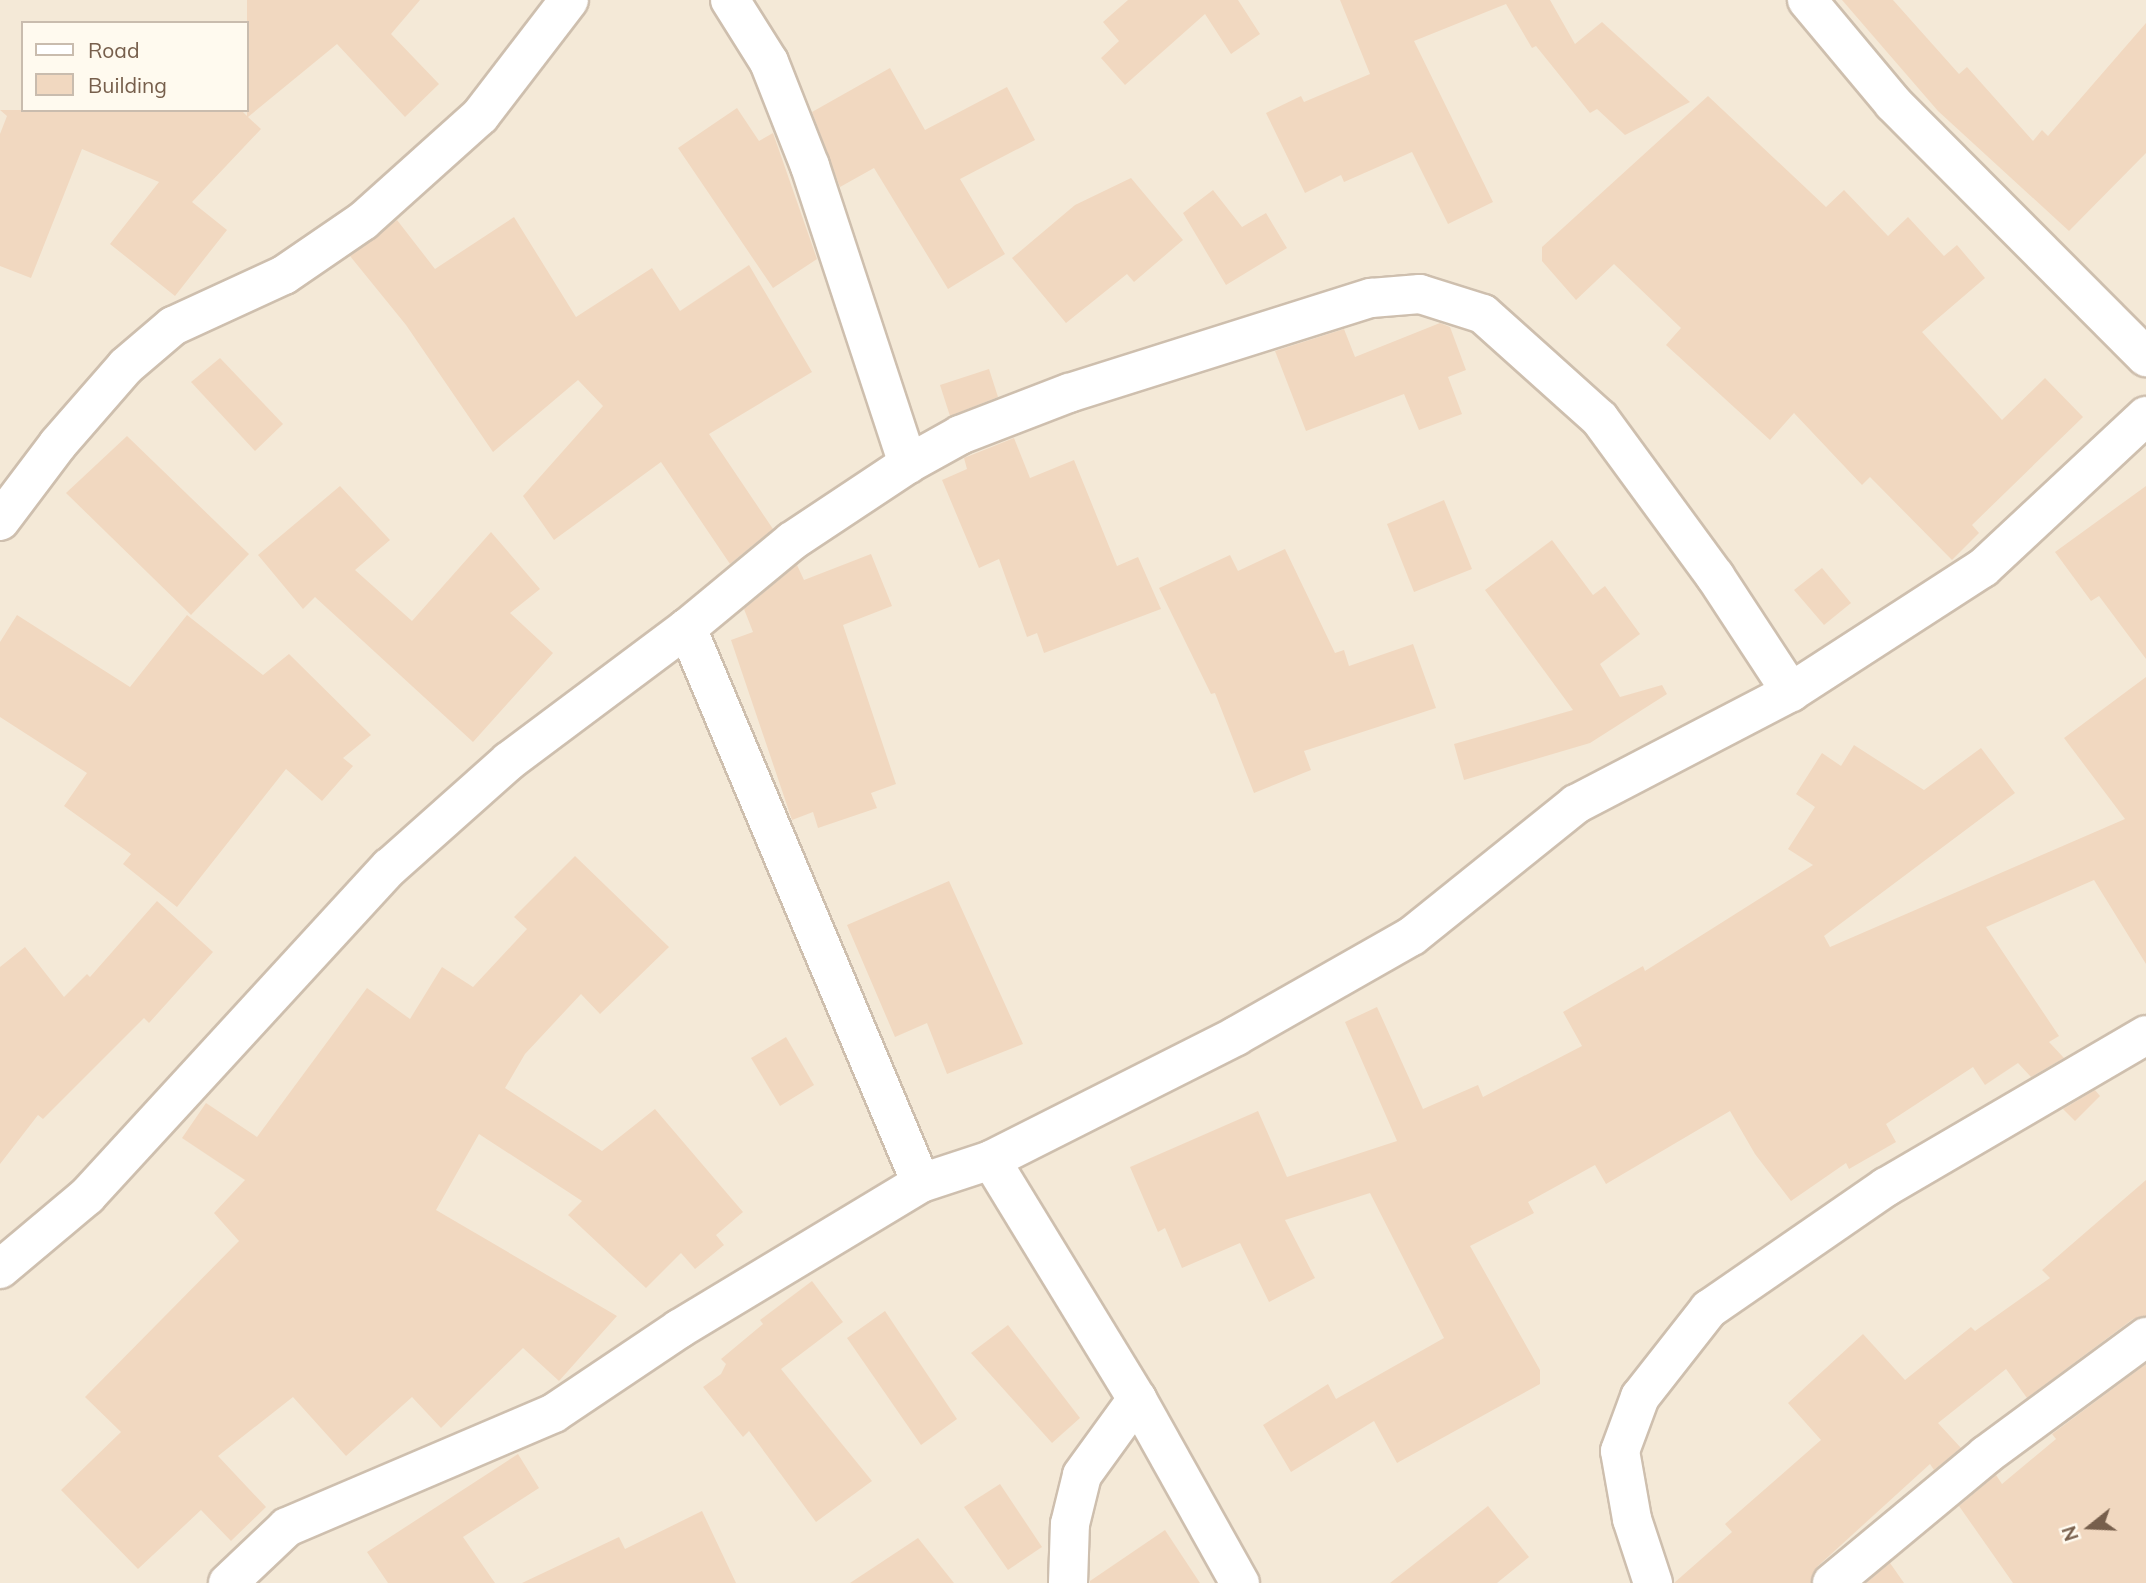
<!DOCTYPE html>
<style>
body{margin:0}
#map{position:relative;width:2146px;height:1583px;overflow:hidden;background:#fcf6e8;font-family:Mulish,sans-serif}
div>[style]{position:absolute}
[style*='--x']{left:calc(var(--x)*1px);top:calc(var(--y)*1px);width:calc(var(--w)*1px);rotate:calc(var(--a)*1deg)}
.residential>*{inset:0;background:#f4e9d7}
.building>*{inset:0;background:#f1d8c0}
.roads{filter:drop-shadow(2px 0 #cebfae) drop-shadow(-2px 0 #cebfae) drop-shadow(0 2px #cebfae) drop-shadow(0 -2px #cebfae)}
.minor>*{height:38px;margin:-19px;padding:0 19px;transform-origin:19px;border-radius:19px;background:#fff}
span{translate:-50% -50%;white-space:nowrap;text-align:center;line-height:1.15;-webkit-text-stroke:5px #fffaef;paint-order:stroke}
.legend{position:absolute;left:21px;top:21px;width:228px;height:91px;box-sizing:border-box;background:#fffaef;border:2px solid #c9bcae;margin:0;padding:9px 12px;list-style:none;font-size:21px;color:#775f4c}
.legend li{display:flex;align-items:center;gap:14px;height:35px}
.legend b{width:35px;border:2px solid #c9bcae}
.north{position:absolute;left:2055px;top:1492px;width:70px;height:70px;-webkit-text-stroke:5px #fffaef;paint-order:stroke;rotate:252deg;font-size:19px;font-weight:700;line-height:28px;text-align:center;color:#775f4c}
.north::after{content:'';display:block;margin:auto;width:24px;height:32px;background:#775f4c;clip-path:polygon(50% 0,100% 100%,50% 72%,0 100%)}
</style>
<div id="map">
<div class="residential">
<i style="clip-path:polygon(evenodd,0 0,2146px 0,2146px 1583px,0 1583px,0 0,23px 23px,247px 23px,247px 110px,23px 110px,23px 23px)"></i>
</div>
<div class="building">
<i style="clip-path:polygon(247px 0,420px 0,391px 34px,439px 84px,405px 117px,337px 44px,248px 117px,261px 129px,192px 202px,227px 230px,175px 296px,110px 244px,159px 182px,82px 149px,31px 278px,0 266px,0 134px,7px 116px,0 110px,241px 110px,247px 116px)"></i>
<i style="clip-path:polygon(1128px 0,1238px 0,1260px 34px,1231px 54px,1205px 14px,1125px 85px,1101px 58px,1119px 41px,1103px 22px)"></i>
<i style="clip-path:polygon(1340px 0,1550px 0,1575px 44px,1602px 22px,1690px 102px,1625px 135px,1597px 109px,1590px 113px,1536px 46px,1532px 48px,1506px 4px,1414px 41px,1493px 202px,1448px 224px,1412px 152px,1344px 182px,1341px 175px,1305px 193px,1266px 113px,1301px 96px,1304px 102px,1370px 74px)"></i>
<i style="clip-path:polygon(1842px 0,1893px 0,1959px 74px,1967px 67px,2033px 141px,2042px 130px,2048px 136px,2146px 23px,2146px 153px,2069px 231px,1938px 111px)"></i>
<i style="clip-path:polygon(890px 68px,925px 130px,1007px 87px,1035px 140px,960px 179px,1005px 254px,948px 289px,874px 168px,840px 187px,812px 112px)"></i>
<i style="clip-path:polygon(1708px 96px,1826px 207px,1844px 190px,1888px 236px,1908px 217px,1944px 256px,1957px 245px,1985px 278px,1922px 332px,2002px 420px,2045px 378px,2083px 417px,1972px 525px,1979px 533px,1952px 560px,1870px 477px,1862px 485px,1794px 413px,1770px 440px,1666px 345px,1681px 328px,1614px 264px,1576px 300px,1542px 261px,1542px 247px)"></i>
<i style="clip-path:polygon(737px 108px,759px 141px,773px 133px,817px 259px,773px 288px,678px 148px)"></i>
<i style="clip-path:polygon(1131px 178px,1183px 240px,1134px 282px,1127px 274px,1066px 323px,1012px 258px,1075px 205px)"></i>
<i style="clip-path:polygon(1213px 190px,1242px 227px,1266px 213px,1287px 248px,1226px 285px,1183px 213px)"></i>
<i style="clip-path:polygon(514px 217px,576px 317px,652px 268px,680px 311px,749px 265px,812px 372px,709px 434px,773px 529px,730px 564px,661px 462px,554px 540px,523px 496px,603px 406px,578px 380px,493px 452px,406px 325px,350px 256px,397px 220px,435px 269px)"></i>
<i style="clip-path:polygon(1440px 323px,1450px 327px,1466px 370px,1448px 377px,1462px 414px,1419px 430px,1404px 394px,1306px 431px,1275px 351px,1344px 329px,1355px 357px)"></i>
<i style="clip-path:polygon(220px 358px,283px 424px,255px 451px,191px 382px)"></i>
<i style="clip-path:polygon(989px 369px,998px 397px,950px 416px,940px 385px)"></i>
<i style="clip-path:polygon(127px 436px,249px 554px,191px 615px,66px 493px)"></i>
<i style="clip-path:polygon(1014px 438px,1030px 478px,1074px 460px,1117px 566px,1138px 557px,1161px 609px,1044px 653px,1037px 633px,1027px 637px,999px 559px,979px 568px,942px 480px,967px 469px,964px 458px)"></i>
<i style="clip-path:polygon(340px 486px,390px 540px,355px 570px,412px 621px,491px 532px,540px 589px,510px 613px,553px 653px,473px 742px,315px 597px,303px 609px,258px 555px)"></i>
<i style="clip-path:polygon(2146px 486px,2146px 659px,2099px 596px,2091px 601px,2055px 552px)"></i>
<i style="clip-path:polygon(1444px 500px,1472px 569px,1414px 592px,1387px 524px)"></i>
<i style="clip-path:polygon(1552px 540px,1593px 595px,1605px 586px,1640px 634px,1600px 664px,1620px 697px,1662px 685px,1667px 694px,1590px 743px,1464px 780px,1454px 744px,1573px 710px,1485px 590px)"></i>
<i style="clip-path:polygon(1285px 549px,1335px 653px,1344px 650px,1349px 666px,1413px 644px,1436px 708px,1304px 751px,1311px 770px,1254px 793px,1215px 693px,1211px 694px,1159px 588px,1230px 555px,1238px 571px)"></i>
<i style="clip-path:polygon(871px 554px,892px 606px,843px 625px,896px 784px,871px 793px,877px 808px,818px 828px,813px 812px,792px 820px,731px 640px,753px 632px,744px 609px,797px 565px,804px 580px)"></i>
<i style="clip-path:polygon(1822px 568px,1851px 603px,1824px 625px,1794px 590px)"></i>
<i style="clip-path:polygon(17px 615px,130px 687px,187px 615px,263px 675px,289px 654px,371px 735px,343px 758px,353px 766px,322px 801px,286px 769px,177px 907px,123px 864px,131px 854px,64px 806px,87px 773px,0 717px,0 642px)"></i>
<i style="clip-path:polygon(2146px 677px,2146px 964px,2094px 880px,1986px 927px,2059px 1036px,2049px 1042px,2064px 1058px,2031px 1077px,2018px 1063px,1985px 1085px,1973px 1067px,1886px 1124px,1896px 1142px,1849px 1169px,1846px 1163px,1791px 1201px,1755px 1154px,1730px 1111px,1606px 1184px,1595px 1165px,1528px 1202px,1534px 1213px,1470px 1246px,1540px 1370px,1540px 1384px,1397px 1463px,1374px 1421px,1291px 1472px,1263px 1425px,1328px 1384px,1336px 1399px,1444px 1338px,1370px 1193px,1285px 1220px,1315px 1278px,1269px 1302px,1240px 1243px,1182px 1268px,1165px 1228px,1158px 1232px,1130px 1167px,1258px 1111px,1287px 1177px,1397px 1141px,1345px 1022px,1377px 1007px,1423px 1109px,1478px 1085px,1483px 1097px,1582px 1046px,1563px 1012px,1643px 966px,1645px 971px,1813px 865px,1788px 849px,1815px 807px,1796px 794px,1822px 753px,1841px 766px,1854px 745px,1924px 790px,1981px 748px,2015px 793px,1824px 936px,1830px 947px,2125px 819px,2064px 738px)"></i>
<i style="clip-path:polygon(575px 856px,669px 947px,600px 1014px,581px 994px,525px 1054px,505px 1088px,602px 1151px,655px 1109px,743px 1212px,716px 1235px,724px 1245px,695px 1269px,681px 1253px,646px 1288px,568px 1215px,582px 1201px,479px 1134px,436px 1210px,617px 1316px,559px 1381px,523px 1348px,441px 1428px,412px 1397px,346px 1456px,293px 1397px,218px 1456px,266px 1507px,231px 1541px,201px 1510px,138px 1569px,61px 1490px,121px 1432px,85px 1397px,239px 1241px,214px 1213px,245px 1180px,182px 1138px,206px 1103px,257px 1137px,367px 988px,410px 1019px,442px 967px,473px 987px,527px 929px,514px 917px)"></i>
<i style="clip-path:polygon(949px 881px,1023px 1044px,947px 1074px,927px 1023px,895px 1037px,847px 925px)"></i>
<i style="clip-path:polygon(157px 901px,213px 952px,149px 1023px,144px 1018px,43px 1119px,38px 1115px,0 1164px,0 967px,25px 947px,64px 997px,87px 974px,90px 977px)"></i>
<i style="clip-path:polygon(786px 1037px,814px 1085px,780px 1106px,751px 1058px)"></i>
<i style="clip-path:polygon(2095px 1090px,2100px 1096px,2075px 1121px,2063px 1109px)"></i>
<i style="clip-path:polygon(2146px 1180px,2146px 1316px,2133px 1319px,2027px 1398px,2006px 1369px,1938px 1423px,1961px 1448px,1934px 1470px,1930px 1464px,1818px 1566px,1811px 1583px,1674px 1583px,1732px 1532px,1725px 1524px,1821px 1440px,1788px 1403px,1863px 1334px,1905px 1380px,1971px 1327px,1975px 1331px,2050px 1278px,2042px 1270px)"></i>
<i style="clip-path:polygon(812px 1281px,843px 1322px,781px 1369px,872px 1481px,816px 1522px,749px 1431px,743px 1437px,703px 1387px,721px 1374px,726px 1364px,721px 1359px,763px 1324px,760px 1320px)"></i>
<i style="clip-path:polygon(885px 1311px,957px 1419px,921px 1445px,847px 1338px)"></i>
<i style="clip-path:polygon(1008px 1325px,1080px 1418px,1052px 1443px,971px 1353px)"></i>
<i style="clip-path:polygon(2146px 1364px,2146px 1583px,2013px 1583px,1959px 1506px,1996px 1475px,2002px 1484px,2056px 1439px,2052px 1434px)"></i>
<i style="clip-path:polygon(518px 1454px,539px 1488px,463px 1537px,495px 1583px,388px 1583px,367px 1552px)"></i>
<i style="clip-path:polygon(1000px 1484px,1042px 1547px,1008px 1570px,964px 1507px)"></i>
<i style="clip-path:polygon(1488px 1506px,1529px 1557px,1497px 1583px,1390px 1583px)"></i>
<i style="clip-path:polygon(702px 1511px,736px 1583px,522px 1583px,619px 1537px,625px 1549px)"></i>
<i style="clip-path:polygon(1165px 1530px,1200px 1583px,1090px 1583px,1090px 1581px)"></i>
<i style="clip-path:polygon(918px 1538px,954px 1583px,850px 1583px)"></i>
<i style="clip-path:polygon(1890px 1563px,1904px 1583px,1866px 1583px)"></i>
</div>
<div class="roads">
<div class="minor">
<i style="--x:730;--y:0;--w:73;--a:57.8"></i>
<i style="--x:769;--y:62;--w:112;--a:68.5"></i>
<i style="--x:810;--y:166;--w:314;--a:71.8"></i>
<i style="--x:1807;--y:0;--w:134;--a:50.1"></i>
<i style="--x:1893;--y:103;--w:359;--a:45.1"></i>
<i style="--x:0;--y:521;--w:96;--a:-53"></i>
<i style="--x:58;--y:444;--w:103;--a:-48.9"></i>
<i style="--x:126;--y:366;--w:62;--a:-40.4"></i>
<i style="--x:173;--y:326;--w:122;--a:-24.7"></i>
<i style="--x:284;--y:275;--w:96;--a:-34.4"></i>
<i style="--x:363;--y:221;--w:157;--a:-41.9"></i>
<i style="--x:480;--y:116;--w:146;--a:-52.5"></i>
<i style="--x:687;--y:628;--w:602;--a:67.14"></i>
<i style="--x:991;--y:1160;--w:280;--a:58.6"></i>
<i style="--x:1137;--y:1399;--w:211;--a:60.8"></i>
<i style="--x:0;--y:1269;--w:114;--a:-40"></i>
<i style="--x:87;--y:1196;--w:447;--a:-47.4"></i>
<i style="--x:390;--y:867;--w:159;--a:-41.7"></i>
<i style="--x:509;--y:761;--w:222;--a:-36.8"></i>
<i style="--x:687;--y:628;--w:136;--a:-39.6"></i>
<i style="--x:792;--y:541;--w:139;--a:-33.6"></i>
<i style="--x:908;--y:464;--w:60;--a:-29.1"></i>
<i style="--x:960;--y:435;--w:117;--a:-21.1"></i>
<i style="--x:1069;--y:393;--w:317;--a:-17.5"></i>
<i style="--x:1371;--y:298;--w:49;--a:-4.7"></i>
<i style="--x:1420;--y:294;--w:66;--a:17.6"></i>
<i style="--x:1483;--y:314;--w:157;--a:41.9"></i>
<i style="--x:1600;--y:419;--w:195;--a:53.8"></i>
<i style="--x:1715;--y:576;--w:139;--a:56.8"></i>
<i style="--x:228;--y:1583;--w:81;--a:-43.5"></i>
<i style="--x:287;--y:1527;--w:290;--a:-23.1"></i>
<i style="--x:554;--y:1413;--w:151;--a:-33.9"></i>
<i style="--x:679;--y:1329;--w:283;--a:-31.1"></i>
<i style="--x:921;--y:1183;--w:74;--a:-18.2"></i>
<i style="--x:991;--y:1160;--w:275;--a:-26.8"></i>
<i style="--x:1236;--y:1036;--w:202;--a:-29.6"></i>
<i style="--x:1412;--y:936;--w:211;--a:-38.8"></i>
<i style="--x:1576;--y:804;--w:242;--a:-27.5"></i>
<i style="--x:1791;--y:692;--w:229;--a:-32.9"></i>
<i style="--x:1983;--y:568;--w:223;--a:-43"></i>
<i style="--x:1068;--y:1583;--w:59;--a:-88.1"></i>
<i style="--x:1070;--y:1524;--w:50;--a:-76.2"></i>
<i style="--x:1082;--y:1475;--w:94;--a:-54.1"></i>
<i style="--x:1653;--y:1583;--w:67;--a:-108.2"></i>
<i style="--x:1632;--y:1519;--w:69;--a:-100"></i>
<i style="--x:1620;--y:1451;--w:58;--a:-69.7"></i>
<i style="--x:1640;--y:1397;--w:112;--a:-51.9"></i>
<i style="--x:1709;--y:1309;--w:215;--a:-34.6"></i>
<i style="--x:1886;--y:1187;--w:301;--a:-30.3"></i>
<i style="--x:1832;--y:1583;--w:200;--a:-39.7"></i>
<i style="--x:1986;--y:1455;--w:199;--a:-36.4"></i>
</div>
</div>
<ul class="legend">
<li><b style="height:9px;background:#fff"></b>Road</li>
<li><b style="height:19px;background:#f1d8c0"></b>Building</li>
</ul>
<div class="north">N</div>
</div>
